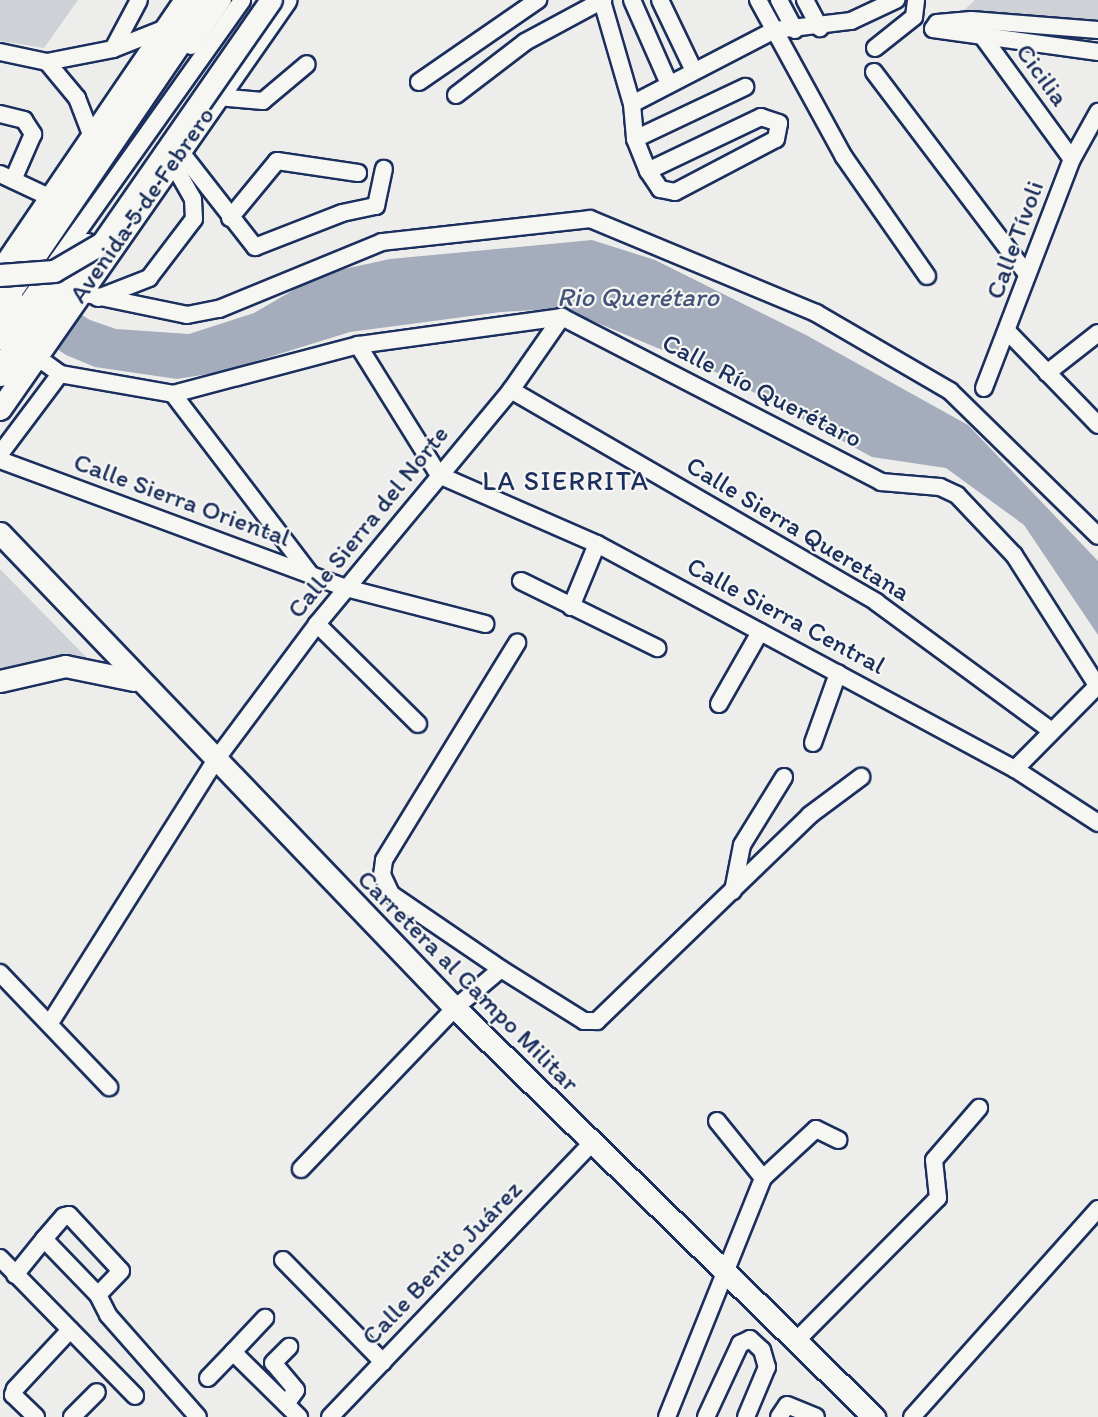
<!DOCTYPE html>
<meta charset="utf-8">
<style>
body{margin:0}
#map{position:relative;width:1098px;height:1417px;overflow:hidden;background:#edeeec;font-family:Itim,sans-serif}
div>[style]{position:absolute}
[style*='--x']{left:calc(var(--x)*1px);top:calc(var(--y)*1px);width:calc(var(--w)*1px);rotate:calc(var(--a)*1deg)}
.green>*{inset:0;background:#ced2d7}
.water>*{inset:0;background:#a5acbc}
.roads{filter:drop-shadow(2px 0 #1b2f5e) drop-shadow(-2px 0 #1b2f5e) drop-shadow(0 2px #1b2f5e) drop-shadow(0 -2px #1b2f5e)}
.minor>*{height:16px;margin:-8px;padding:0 8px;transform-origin:8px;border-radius:8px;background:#f6f6f2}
.major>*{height:21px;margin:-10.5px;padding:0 10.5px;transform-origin:10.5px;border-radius:10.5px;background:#f6f6f2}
.highway>*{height:26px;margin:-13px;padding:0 13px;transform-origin:13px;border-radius:13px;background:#f6f6f2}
.bridges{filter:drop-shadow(2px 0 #1b2f5e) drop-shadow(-2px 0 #1b2f5e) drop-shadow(0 2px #1b2f5e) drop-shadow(0 -2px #1b2f5e)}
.major-bridge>*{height:21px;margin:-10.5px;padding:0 10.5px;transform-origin:10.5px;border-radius:10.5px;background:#f6f6f2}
span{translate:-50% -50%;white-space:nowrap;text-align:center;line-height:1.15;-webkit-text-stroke:4.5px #f6f6f2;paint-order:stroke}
.street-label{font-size:26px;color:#1b2f5e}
.water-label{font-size:27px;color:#44547a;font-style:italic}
.neighbourhood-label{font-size:27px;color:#1b2f5e;letter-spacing:1.5px}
</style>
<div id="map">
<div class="green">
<i style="clip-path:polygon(0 0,78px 0,44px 48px,0 41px)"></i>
<i style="clip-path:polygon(975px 0,1098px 0,1098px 27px,962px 12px)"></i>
<i style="clip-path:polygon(0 569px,90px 661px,0 678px)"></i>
</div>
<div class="water">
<i style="clip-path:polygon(592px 240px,655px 260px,806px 335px,968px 425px,1098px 561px,1098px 635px,1024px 525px,946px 468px,872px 457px,720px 374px,576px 314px,556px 309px,501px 312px,350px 332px,221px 372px,177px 379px,95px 367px,66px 355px,0 310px,0 263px,90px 320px,116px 329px,189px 334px,254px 313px,321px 274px,390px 259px)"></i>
</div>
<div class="roads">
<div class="minor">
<i style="--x:632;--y:0;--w:92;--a:66.2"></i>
<i style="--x:660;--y:0;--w:79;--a:64.4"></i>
<i style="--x:758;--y:0;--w:179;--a:61.3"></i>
<i style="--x:844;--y:157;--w:145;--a:55.1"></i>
<i style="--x:779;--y:0;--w:34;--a:62"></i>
<i style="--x:805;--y:0;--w:32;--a:62"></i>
<i style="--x:602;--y:1;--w:107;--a:73.8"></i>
<i style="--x:632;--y:104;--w:35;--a:85"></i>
<i style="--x:635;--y:139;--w:35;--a:68"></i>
<i style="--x:648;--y:171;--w:22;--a:56"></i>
<i style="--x:660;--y:189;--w:15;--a:11"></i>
<i style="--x:675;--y:192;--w:114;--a:-27.7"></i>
<i style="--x:776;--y:139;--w:16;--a:-79"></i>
<i style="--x:779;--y:123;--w:19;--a:-162"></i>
<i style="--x:761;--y:117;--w:125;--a:154.5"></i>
<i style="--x:1098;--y:30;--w:127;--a:-175.5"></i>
<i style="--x:971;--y:20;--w:34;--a:175"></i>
<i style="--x:937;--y:23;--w:7;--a:124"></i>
<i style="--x:933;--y:29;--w:167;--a:7.9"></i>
<i style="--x:980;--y:33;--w:156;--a:53.9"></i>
<i style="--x:191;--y:46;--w:56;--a:-55.2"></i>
<i style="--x:875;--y:48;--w:50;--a:-38.5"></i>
<i style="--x:914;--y:17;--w:17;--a:-83"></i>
<i style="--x:113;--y:49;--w:55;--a:-62"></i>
<i style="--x:0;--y:52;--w:48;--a:12"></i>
<i style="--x:47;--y:62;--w:67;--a:-11.1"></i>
<i style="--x:113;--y:49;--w:57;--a:-21.6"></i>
<i style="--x:47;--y:62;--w:47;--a:50.2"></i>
<i style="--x:77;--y:98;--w:40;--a:69"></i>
<i style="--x:874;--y:72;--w:253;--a:52.9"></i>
<i style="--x:419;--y:82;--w:145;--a:-34.6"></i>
<i style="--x:456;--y:95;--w:87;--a:-37.5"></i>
<i style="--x:525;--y:42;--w:89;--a:-28.3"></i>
<i style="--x:217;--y:97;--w:46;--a:5"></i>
<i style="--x:263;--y:101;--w:57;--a:-40.1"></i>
<i style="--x:632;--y:104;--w:161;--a:-27.4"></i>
<i style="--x:775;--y:30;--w:77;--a:-6.8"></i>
<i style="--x:851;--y:21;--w:50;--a:-25"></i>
<i style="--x:0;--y:114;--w:25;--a:14"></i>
<i style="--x:24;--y:120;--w:17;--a:57"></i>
<i style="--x:33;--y:134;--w:50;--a:113.5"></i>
<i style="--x:635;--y:139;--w:122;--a:-25.3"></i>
<i style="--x:180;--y:151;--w:122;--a:52"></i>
<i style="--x:255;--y:247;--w:93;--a:-21.3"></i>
<i style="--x:342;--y:213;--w:35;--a:-12"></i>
<i style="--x:376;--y:206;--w:38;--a:-78"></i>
<i style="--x:0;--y:174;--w:54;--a:25.1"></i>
<i style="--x:230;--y:218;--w:74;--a:-50.5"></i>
<i style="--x:277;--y:161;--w:82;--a:8.4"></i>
<i style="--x:81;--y:293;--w:108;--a:11.7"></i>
<i style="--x:187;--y:315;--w:33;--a:-11"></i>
<i style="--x:219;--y:309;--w:176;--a:-22.3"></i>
<i style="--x:382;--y:242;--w:209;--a:-6.3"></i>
<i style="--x:590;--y:219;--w:245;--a:22.6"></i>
<i style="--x:816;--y:313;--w:155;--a:30.2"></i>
<i style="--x:950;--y:391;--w:207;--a:44.4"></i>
<i style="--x:98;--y:298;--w:55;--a:-21.4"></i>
<i style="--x:149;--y:278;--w:74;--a:-52.7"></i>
<i style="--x:194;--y:219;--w:20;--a:-93"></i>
<i style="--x:193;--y:199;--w:43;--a:-119.6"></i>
<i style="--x:0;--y:321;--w:27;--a:-57"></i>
<i style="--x:1009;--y:333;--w:128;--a:45.9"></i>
<i style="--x:0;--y:341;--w:418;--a:-54.6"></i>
<i style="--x:358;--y:345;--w:153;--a:58.1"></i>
<i style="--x:439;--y:475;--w:172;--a:23.6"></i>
<i style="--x:597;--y:544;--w:475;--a:28.3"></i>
<i style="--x:1015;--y:769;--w:99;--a:33"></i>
<i style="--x:37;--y:357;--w:29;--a:36"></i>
<i style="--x:60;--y:374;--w:115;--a:10"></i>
<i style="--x:173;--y:394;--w:191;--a:-14.8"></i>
<i style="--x:358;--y:345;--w:206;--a:-7.8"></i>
<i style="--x:562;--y:317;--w:359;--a:27.3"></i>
<i style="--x:881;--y:482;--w:59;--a:4.8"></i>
<i style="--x:940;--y:487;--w:19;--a:25"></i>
<i style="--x:957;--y:495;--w:83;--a:46.5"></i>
<i style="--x:1014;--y:555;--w:156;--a:57.5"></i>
<i style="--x:1047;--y:373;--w:65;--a:-38.1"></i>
<i style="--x:984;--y:388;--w:245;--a:-69"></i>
<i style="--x:1072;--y:159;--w:54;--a:-61"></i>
<i style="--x:511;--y:390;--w:422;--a:30.1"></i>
<i style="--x:876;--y:602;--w:215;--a:36.3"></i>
<i style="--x:173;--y:394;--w:226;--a:52.7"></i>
<i style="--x:0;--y:454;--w:100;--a:-53.1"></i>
<i style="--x:0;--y:460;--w:369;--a:20.3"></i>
<i style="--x:346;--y:588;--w:144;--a:14.5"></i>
<i style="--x:521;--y:581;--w:152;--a:26.2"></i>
<i style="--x:571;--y:607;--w:68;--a:-67.6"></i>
<i style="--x:317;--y:624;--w:142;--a:44.7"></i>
<i style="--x:719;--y:704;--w:83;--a:-60.3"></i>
<i style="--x:813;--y:743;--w:74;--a:-70.3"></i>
<i style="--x:1015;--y:769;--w:117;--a:-45.3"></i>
<i style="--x:733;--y:891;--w:47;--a:-78.9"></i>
<i style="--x:742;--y:845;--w:80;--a:-58.3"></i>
<i style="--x:501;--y:969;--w:98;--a:32.1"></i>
<i style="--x:584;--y:1021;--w:13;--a:0"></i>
<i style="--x:597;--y:1021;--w:296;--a:-44"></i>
<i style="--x:810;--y:815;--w:64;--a:-36.7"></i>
<i style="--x:0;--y:973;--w:158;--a:46.3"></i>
<i style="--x:50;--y:1023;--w:310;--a:-57.8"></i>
<i style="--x:215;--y:761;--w:171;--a:-53.3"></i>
<i style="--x:317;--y:624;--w:304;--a:-50.3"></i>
<i style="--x:511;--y:390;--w:89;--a:-55.1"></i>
<i style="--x:717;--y:1121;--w:73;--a:51.1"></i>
<i style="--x:301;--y:1169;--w:223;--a:-46.3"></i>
<i style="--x:455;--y:1008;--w:60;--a:-40.3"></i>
<i style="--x:501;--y:969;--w:133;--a:-145.7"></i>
<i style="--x:391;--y:894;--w:21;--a:-115"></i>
<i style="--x:382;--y:875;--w:15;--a:-82"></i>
<i style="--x:384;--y:860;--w:255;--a:-58.5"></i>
<i style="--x:0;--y:1258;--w:193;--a:45.6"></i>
<i style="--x:283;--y:1260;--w:143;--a:45.6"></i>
<i style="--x:15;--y:1275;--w:46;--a:-51.1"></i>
<i style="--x:44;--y:1239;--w:30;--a:-49"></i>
<i style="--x:64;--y:1216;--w:5;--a:-11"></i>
<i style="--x:69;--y:1215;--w:76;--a:47.1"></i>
<i style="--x:121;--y:1271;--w:33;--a:134"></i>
<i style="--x:98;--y:1295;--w:78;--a:-134"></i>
<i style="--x:98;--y:1295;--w:22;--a:63"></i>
<i style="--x:108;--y:1315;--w:136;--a:48.6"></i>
<i style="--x:795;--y:1342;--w:203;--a:-45.2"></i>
<i style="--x:938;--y:1198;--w:38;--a:-96"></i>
<i style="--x:934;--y:1160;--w:69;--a:-49.1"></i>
<i style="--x:233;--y:1352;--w:47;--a:-46.7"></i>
<i style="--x:208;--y:1378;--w:36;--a:-46"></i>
<i style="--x:233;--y:1352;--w:93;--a:44.6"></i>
<i style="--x:286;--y:1404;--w:17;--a:-54"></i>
<i style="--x:296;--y:1390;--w:35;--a:-130"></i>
<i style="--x:273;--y:1363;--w:23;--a:-45"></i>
<i style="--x:36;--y:1417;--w:32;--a:-136"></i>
<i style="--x:13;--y:1395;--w:6;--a:-72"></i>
<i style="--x:15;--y:1389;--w:81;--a:-47"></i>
<i style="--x:72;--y:1417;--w:35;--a:-45"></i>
<i style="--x:330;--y:1417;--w:378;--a:-46.3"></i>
<i style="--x:667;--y:1417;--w:258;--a:-68.1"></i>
<i style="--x:763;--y:1178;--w:72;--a:-42.8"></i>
<i style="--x:816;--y:1129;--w:25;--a:26"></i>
<i style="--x:706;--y:1417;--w:81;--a:-65"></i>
<i style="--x:740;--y:1344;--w:11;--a:-27"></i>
<i style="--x:750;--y:1339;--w:16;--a:43"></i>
<i style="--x:762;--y:1350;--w:18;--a:74"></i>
<i style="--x:767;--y:1367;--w:54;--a:112.8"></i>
<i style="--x:779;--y:1417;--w:14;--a:-56"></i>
<i style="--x:787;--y:1405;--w:31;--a:22"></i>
<i style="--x:912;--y:1417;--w:279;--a:-48.2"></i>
</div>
<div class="major">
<i style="--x:0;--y:271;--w:328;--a:-55.7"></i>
<i style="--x:0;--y:409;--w:499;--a:-55.1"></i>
<i style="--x:0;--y:533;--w:658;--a:46.23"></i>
<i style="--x:455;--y:1008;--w:586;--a:44.31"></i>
<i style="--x:0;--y:681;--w:67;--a:-13"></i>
<i style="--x:65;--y:666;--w:70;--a:11.5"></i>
</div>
<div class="highway">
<i style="--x:0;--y:304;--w:368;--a:-55.7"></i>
<i style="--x:0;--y:373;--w:153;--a:-55.4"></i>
</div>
</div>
<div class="bridges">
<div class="major-bridge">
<i style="--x:0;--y:275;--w:54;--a:-4.2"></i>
<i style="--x:54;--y:271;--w:56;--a:-30.3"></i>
<i style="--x:102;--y:243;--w:296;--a:-55.2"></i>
</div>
</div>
<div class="street-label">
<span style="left:1042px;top:75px;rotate:54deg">Cicilia</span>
<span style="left:142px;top:205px;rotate:-55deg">Avenida 5 de Febrero</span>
<span style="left:1015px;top:240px;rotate:-70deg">Calle Tívoli</span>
<span style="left:762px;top:391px;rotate:27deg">Calle Río Querétaro</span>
<span style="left:182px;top:500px;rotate:20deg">Calle Sierra Oriental</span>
<span style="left:368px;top:522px;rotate:-51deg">Calle Sierra del Norte</span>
<span style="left:798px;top:529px;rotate:31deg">Calle Sierra Queretana</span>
<span style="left:786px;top:616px;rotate:28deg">Calle Sierra Central</span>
<span style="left:468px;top:981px;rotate:45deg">Carretera al Campo Militar</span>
<span style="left:442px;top:1263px;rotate:-46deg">Calle Benito Juárez</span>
</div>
<div class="water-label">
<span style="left:638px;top:297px">Rio Querétaro</span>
</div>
<div class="neighbourhood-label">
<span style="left:566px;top:481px">LA SIERRITA</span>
</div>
</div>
